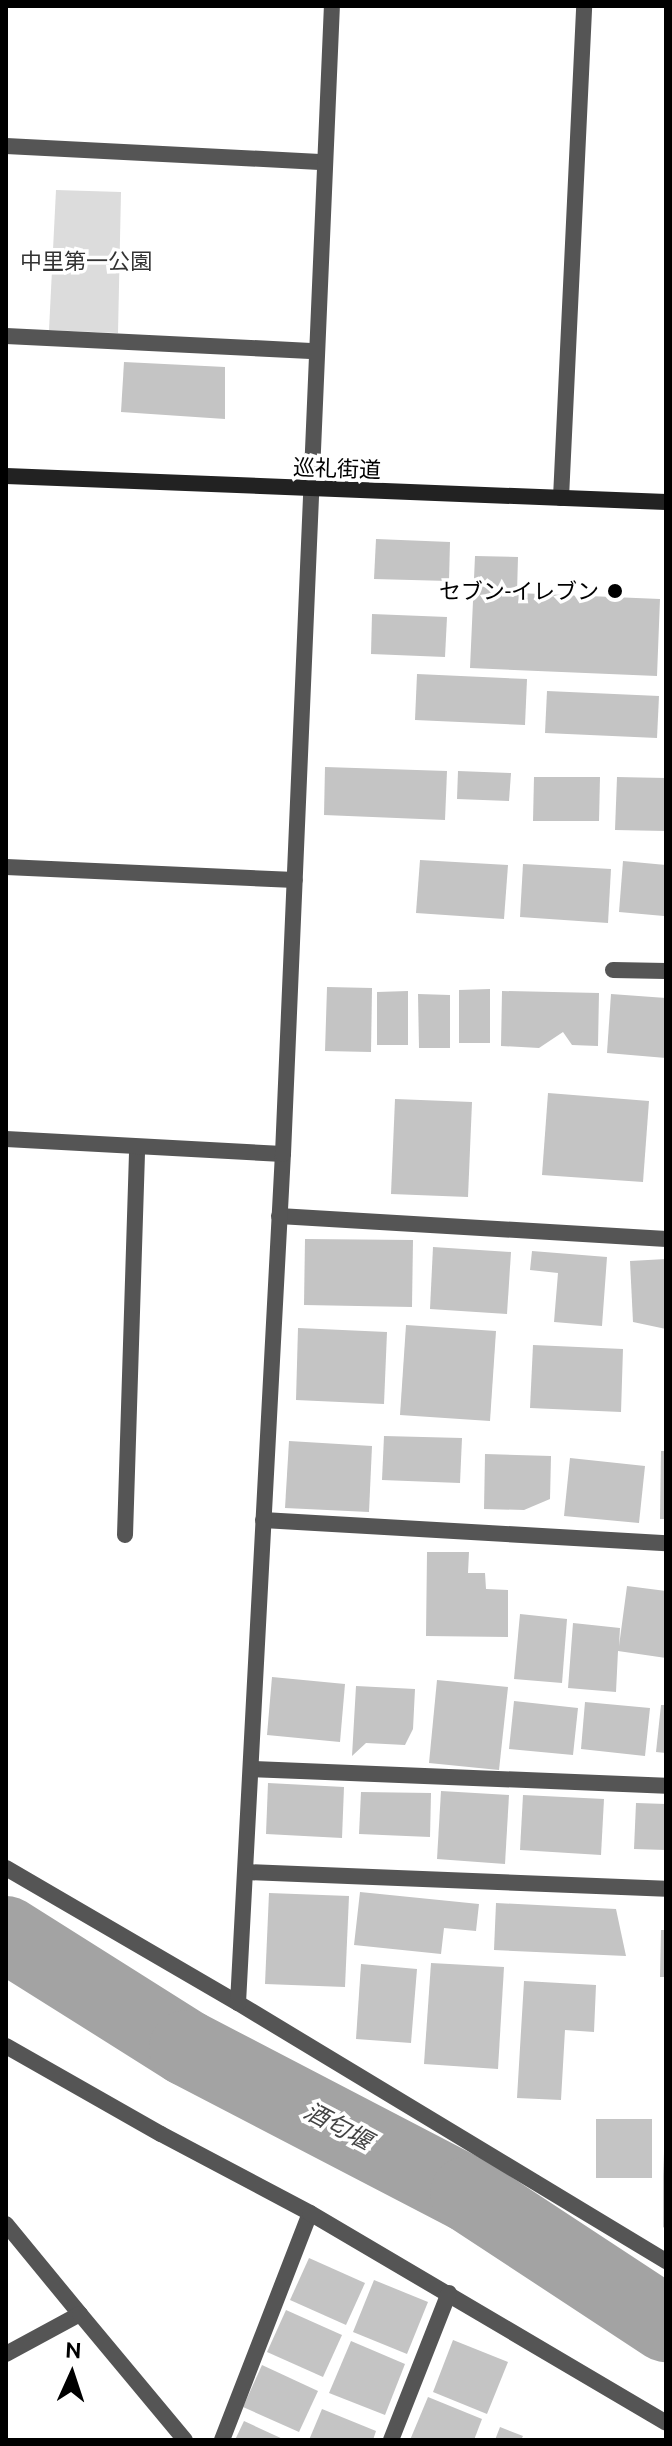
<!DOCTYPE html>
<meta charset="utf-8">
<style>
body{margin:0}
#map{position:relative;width:672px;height:2446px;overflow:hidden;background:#fff;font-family:Ubuntu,"Noto Sans JP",sans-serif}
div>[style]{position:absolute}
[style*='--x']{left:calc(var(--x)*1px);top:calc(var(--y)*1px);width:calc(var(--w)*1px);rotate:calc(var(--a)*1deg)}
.green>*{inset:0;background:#dcdcdc}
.river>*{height:76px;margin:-38px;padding:0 38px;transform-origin:38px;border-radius:38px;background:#a3a3a3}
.building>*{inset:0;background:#c4c4c4}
.lane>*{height:16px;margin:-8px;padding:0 8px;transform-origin:8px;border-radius:8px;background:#555}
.street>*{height:16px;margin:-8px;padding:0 8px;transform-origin:8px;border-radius:8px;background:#555}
.secondary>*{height:16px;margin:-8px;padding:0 8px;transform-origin:8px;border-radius:8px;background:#222}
.dots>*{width:22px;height:22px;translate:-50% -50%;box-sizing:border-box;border:4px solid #fff;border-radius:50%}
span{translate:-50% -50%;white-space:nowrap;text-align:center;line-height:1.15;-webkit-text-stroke:7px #fff;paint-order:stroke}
.park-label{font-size:22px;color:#333}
.street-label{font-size:22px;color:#000}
.poi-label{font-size:22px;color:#000}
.right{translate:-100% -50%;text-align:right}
.water-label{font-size:24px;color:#444;font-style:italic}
.frame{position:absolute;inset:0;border:8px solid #000;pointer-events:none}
.north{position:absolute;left:32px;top:2334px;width:80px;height:80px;-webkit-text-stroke:6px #fff;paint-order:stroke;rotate:3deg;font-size:22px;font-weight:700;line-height:32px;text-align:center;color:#000}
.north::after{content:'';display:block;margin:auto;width:28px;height:36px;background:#000;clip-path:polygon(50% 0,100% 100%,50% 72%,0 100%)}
</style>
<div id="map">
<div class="green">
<i style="clip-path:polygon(56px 190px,121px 192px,118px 333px,49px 330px)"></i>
</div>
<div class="river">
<i style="--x:6;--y:1934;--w:214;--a:32.2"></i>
<i style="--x:187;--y:2048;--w:317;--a:27.5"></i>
<i style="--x:468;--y:2194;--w:237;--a:33.3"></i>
</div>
<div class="building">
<i style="clip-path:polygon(124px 362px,225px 367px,225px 419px,121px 412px)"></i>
<i style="clip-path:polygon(376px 539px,450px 542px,449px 581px,374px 579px)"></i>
<i style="clip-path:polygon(475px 556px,518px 557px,517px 593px,660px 599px,657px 676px,470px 668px)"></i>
<i style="clip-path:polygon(372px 614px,447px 617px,445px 657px,371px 654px)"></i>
<i style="clip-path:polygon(417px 674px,527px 679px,525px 725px,415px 720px)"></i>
<i style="clip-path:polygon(547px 691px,659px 696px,657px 738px,545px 733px)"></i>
<i style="clip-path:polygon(325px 767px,447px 771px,445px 820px,324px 815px)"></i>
<i style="clip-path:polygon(458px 771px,511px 773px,509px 801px,457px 799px)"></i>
<i style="clip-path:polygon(534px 777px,600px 777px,599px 821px,533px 821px)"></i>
<i style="clip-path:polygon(617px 777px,666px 778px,666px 831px,615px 830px)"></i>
<i style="clip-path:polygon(420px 860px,508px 865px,504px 919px,416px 913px)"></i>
<i style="clip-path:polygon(623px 861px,666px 865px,664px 916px,619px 912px)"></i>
<i style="clip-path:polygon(523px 864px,611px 869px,608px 923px,520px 917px)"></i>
<i style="clip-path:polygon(327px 987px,372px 988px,371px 1052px,325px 1051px)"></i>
<i style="clip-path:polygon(490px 989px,490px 1043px,459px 1043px,459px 990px)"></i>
<i style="clip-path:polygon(408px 991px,408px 1045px,377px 1045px,377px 992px)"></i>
<i style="clip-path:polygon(502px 991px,599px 993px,598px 1046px,572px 1045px,563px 1032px,539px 1048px,501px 1046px)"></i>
<i style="clip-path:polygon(418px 994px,450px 995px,450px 1048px,419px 1048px)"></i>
<i style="clip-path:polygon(611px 994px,666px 998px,666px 1058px,607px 1053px)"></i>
<i style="clip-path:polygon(548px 1093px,649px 1101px,643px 1182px,542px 1175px)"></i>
<i style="clip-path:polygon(395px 1099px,472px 1102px,468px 1197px,391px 1194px)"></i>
<i style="clip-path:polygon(305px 1239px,413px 1240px,412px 1307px,304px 1305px)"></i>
<i style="clip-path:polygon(433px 1247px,511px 1252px,507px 1314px,430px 1309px)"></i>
<i style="clip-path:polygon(532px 1251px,607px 1257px,602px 1326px,554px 1322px,558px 1273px,530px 1270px)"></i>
<i style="clip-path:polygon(666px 1259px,666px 1329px,633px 1322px,630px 1261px)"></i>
<i style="clip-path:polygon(406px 1325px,496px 1331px,490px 1421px,400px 1415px)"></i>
<i style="clip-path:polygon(298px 1328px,387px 1332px,384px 1404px,296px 1400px)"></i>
<i style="clip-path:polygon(533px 1345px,623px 1349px,621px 1412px,530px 1408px)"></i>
<i style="clip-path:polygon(384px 1436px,462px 1438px,460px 1483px,382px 1480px)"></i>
<i style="clip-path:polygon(289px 1441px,372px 1446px,369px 1512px,285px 1508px)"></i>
<i style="clip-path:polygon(661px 1451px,666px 1451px,666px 1519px,660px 1519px)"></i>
<i style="clip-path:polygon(485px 1454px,551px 1456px,550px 1499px,524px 1510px,484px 1509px)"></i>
<i style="clip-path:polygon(570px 1458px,645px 1466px,639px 1523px,564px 1516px)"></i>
<i style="clip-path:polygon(427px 1552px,469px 1552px,468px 1573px,485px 1573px,486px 1589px,508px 1590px,508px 1637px,426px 1636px)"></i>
<i style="clip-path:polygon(627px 1586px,666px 1591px,666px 1658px,618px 1651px,616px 1692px,568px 1688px,573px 1623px,620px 1628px,619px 1646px)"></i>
<i style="clip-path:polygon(520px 1614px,567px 1619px,562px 1683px,514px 1679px)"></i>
<i style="clip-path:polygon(272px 1677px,345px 1684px,340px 1742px,267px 1735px)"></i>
<i style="clip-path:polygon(437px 1680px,508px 1687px,499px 1770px,429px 1763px)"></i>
<i style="clip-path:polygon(356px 1686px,415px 1689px,413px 1729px,405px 1745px,366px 1743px,352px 1756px)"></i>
<i style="clip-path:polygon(514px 1701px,578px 1708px,573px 1755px,509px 1749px)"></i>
<i style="clip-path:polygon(585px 1702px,650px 1708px,645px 1756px,581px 1749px)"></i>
<i style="clip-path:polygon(661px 1705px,666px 1705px,666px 1753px,656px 1752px)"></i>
<i style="clip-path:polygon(268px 1783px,344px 1787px,342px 1838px,266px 1834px)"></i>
<i style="clip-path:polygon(441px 1791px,509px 1795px,505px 1864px,437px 1859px)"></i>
<i style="clip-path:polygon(361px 1792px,431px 1793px,430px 1837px,359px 1834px)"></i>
<i style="clip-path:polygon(523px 1795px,604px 1799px,601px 1855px,520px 1850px)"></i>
<i style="clip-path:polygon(636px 1803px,666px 1804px,666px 1850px,634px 1849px)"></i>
<i style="clip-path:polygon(360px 1892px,479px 1904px,476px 1931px,444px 1928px,441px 1954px,354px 1945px)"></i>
<i style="clip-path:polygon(269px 1893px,349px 1896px,345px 1987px,265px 1984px)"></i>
<i style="clip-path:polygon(496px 1903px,616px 1909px,626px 1956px,494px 1950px)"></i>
<i style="clip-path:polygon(661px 1930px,666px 1930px,666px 1977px,660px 1977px)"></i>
<i style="clip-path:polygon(431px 1963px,504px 1967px,498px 2069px,424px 2064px)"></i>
<i style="clip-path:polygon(361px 1964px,417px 1969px,411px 2043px,356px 2039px)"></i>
<i style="clip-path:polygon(524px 1981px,596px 1985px,594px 2032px,565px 2030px,561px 2100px,517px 2098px)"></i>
<i style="clip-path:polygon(596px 2119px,652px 2119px,652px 2178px,596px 2178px)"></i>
<i style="clip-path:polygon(663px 2152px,666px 2224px,663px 2228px)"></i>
<i style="clip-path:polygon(309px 2258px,365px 2283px,346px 2325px,290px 2300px)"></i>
<i style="clip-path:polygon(374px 2280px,428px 2302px,407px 2354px,353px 2332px)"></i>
<i style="clip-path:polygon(286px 2310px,342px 2335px,323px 2377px,267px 2352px)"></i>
<i style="clip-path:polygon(453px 2340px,508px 2362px,487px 2414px,433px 2392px)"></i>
<i style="clip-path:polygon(351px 2341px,405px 2364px,385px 2415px,329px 2393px)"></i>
<i style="clip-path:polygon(262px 2365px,318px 2391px,299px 2432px,243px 2407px)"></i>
<i style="clip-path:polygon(428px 2397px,482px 2419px,474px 2440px,410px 2440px)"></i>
<i style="clip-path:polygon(322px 2409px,376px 2431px,373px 2440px,309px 2440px)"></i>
<i style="clip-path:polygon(244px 2421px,285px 2440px,235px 2440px)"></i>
<i style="clip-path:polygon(500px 2427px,523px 2436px,521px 2440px,495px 2440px)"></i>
</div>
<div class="lane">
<i style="--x:6;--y:336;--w:310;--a:2.8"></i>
<i style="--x:561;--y:498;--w:493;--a:-87.3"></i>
<i style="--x:613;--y:970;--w:53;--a:1.1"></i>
<i style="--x:279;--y:1216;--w:388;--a:3.4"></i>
<i style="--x:125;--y:1535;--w:388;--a:-88.2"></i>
<i style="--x:251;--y:1769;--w:415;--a:2.3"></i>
<i style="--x:6;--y:2224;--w:117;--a:50.6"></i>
<i style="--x:222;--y:2440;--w:243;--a:-68.8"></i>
</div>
<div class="street">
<i style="--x:6;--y:146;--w:319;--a:2.9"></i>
<i style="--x:6;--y:867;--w:289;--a:2.6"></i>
<i style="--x:6;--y:1139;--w:277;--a:3.1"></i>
<i style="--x:263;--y:1520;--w:404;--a:3.3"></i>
<i style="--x:6;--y:1868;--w:268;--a:30.2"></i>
<i style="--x:238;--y:2003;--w:500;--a:31.1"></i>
<i style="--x:246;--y:1872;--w:420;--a:2.3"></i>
<i style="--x:238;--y:2003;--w:850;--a:-86.97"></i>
<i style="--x:283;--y:1154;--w:1149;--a:-87.56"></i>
<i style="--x:6;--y:2046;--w:178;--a:29.6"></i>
<i style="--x:161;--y:2134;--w:169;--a:27.9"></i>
<i style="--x:310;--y:2213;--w:413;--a:30.5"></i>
<i style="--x:6;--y:2354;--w:84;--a:-28.4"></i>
<i style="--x:80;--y:2314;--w:164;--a:50.2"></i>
<i style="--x:391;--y:2440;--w:158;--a:-68.5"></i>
</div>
<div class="secondary">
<i style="--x:6;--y:476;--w:661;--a:2.26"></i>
</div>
<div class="dots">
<i style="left:615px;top:591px;background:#000"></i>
</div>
<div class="park-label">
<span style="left:86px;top:261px">中里第一公園</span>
</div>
<div class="street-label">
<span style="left:337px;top:468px;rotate:2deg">巡礼街道</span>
</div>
<div class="poi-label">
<span class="right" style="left:599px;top:591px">セブン-イレブン</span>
</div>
<div class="water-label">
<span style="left:338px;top:2126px;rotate:28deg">酒匂堰</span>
</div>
<div class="frame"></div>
<div class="north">N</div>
</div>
